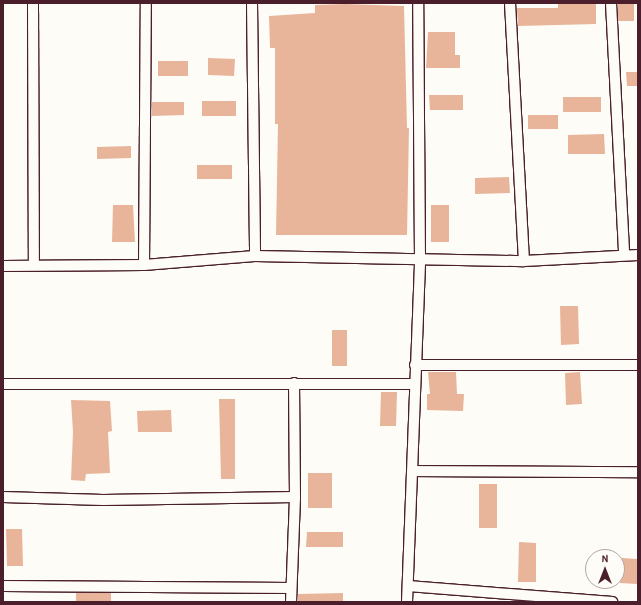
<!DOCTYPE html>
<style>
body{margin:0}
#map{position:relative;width:641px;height:605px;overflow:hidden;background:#fdfcf7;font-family:"Patrick Hand",sans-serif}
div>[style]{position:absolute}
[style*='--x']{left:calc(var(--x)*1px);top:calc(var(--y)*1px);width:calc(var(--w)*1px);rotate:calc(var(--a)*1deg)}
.building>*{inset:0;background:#e8b59a}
.roads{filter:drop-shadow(1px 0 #4a1f2b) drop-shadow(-1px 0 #4a1f2b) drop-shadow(0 1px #4a1f2b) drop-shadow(0 -1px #4a1f2b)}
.street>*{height:10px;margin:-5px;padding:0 5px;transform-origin:5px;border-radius:5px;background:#fdfcf7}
span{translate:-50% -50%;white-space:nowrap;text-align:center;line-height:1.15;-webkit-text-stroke:3px #fdfcf7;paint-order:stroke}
.frame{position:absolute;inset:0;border:4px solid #4a1f2b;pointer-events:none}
.north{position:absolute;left:585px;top:549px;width:40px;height:40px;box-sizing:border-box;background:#fdfcf7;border:1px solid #b5a4a5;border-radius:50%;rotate:0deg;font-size:11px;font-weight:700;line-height:16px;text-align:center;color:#4a1f2b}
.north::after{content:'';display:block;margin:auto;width:14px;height:18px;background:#4a1f2b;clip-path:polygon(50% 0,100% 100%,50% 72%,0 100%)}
</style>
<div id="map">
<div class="building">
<i style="clip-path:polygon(558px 3px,596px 3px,596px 24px,518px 26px,517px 8px,558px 8px)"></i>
<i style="clip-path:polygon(618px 3px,634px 3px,634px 21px,618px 21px)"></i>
<i style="clip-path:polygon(346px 4px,404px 6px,407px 128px,409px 128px,407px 235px,276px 235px,278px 124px,275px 124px,275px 48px,270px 48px,269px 16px,315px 13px,315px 5px)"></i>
<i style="clip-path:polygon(428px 32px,455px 32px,455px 55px,460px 55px,460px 68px,426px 68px)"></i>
<i style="clip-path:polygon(208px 58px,235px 59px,234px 76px,208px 75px)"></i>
<i style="clip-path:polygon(158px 61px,188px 61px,188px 76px,158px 76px)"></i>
<i style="clip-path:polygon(626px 72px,638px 72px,638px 86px,627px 86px)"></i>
<i style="clip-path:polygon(429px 95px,463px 95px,463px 110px,430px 110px)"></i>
<i style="clip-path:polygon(563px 97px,601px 97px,601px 112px,563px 112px)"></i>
<i style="clip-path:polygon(202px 101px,236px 101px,236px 116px,202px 116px)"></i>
<i style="clip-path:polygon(152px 102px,184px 102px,184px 115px,152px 116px)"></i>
<i style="clip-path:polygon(528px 115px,558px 115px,558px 129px,528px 129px)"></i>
<i style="clip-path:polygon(604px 134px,605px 154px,568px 154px,568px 135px)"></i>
<i style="clip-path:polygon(131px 146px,131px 158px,97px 159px,97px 147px)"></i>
<i style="clip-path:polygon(197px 165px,232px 165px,232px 179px,197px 179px)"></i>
<i style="clip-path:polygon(509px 177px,510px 193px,475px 194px,475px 178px)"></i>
<i style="clip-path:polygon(113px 205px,133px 205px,135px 242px,112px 242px)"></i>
<i style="clip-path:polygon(431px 205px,449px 205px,449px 242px,431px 242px)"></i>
<i style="clip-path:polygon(560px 306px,578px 306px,579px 344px,561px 345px)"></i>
<i style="clip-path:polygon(332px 330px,347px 330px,347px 366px,332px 366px)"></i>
<i style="clip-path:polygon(428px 372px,456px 372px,457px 394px,464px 394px,463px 411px,427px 410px,427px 394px,430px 394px)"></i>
<i style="clip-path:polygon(580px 372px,582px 404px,566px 405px,565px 373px)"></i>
<i style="clip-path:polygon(381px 392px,397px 392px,396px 426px,380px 426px)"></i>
<i style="clip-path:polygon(219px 399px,235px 399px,235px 479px,221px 479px)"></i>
<i style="clip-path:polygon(71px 400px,110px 401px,112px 431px,108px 432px,110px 473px,86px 474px,85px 481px,71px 480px,73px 432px)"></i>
<i style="clip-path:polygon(171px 410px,172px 432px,138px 432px,137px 411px)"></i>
<i style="clip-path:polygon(308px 473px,332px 473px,332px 508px,308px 508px)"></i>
<i style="clip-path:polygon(479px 484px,497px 484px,497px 528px,479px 528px)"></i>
<i style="clip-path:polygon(6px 529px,22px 529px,23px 566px,7px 566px)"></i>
<i style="clip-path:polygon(307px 532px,343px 532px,343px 547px,306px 547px)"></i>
<i style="clip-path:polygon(519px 542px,536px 543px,536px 582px,518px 582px)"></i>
<i style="clip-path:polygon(622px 558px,638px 559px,637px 584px,620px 583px)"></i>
<i style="clip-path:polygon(76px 593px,111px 593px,111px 602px,76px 602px)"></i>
<i style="clip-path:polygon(343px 593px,343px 602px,298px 602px,298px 594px)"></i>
</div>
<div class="roads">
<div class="street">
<i style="--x:33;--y:3;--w:262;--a:89.8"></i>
<i style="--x:252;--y:3;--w:253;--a:89.3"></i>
<i style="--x:510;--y:3;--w:258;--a:86.9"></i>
<i style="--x:611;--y:3;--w:252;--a:87"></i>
<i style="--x:144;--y:265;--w:262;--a:-89.6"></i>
<i style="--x:3;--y:266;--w:141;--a:-0.4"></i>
<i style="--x:144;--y:265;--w:111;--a:-4.6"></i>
<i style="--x:255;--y:256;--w:269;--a:1.1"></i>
<i style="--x:524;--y:261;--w:114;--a:-3"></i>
<i style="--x:415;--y:365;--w:223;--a:0"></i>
<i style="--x:3;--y:384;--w:411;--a:0"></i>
<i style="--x:413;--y:471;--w:225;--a:0.3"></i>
<i style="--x:3;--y:497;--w:100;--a:1.7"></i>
<i style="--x:103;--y:500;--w:192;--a:-0.9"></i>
<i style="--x:3;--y:586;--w:288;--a:0.4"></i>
<i style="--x:408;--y:586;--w:205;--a:4.5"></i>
<i style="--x:291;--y:602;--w:105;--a:-87.8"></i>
<i style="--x:295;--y:497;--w:114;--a:-90.5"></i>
<i style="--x:407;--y:602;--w:342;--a:-87.8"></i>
<i style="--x:420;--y:260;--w:257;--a:-90.4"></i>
</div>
</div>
<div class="frame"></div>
<div class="north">N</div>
</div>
